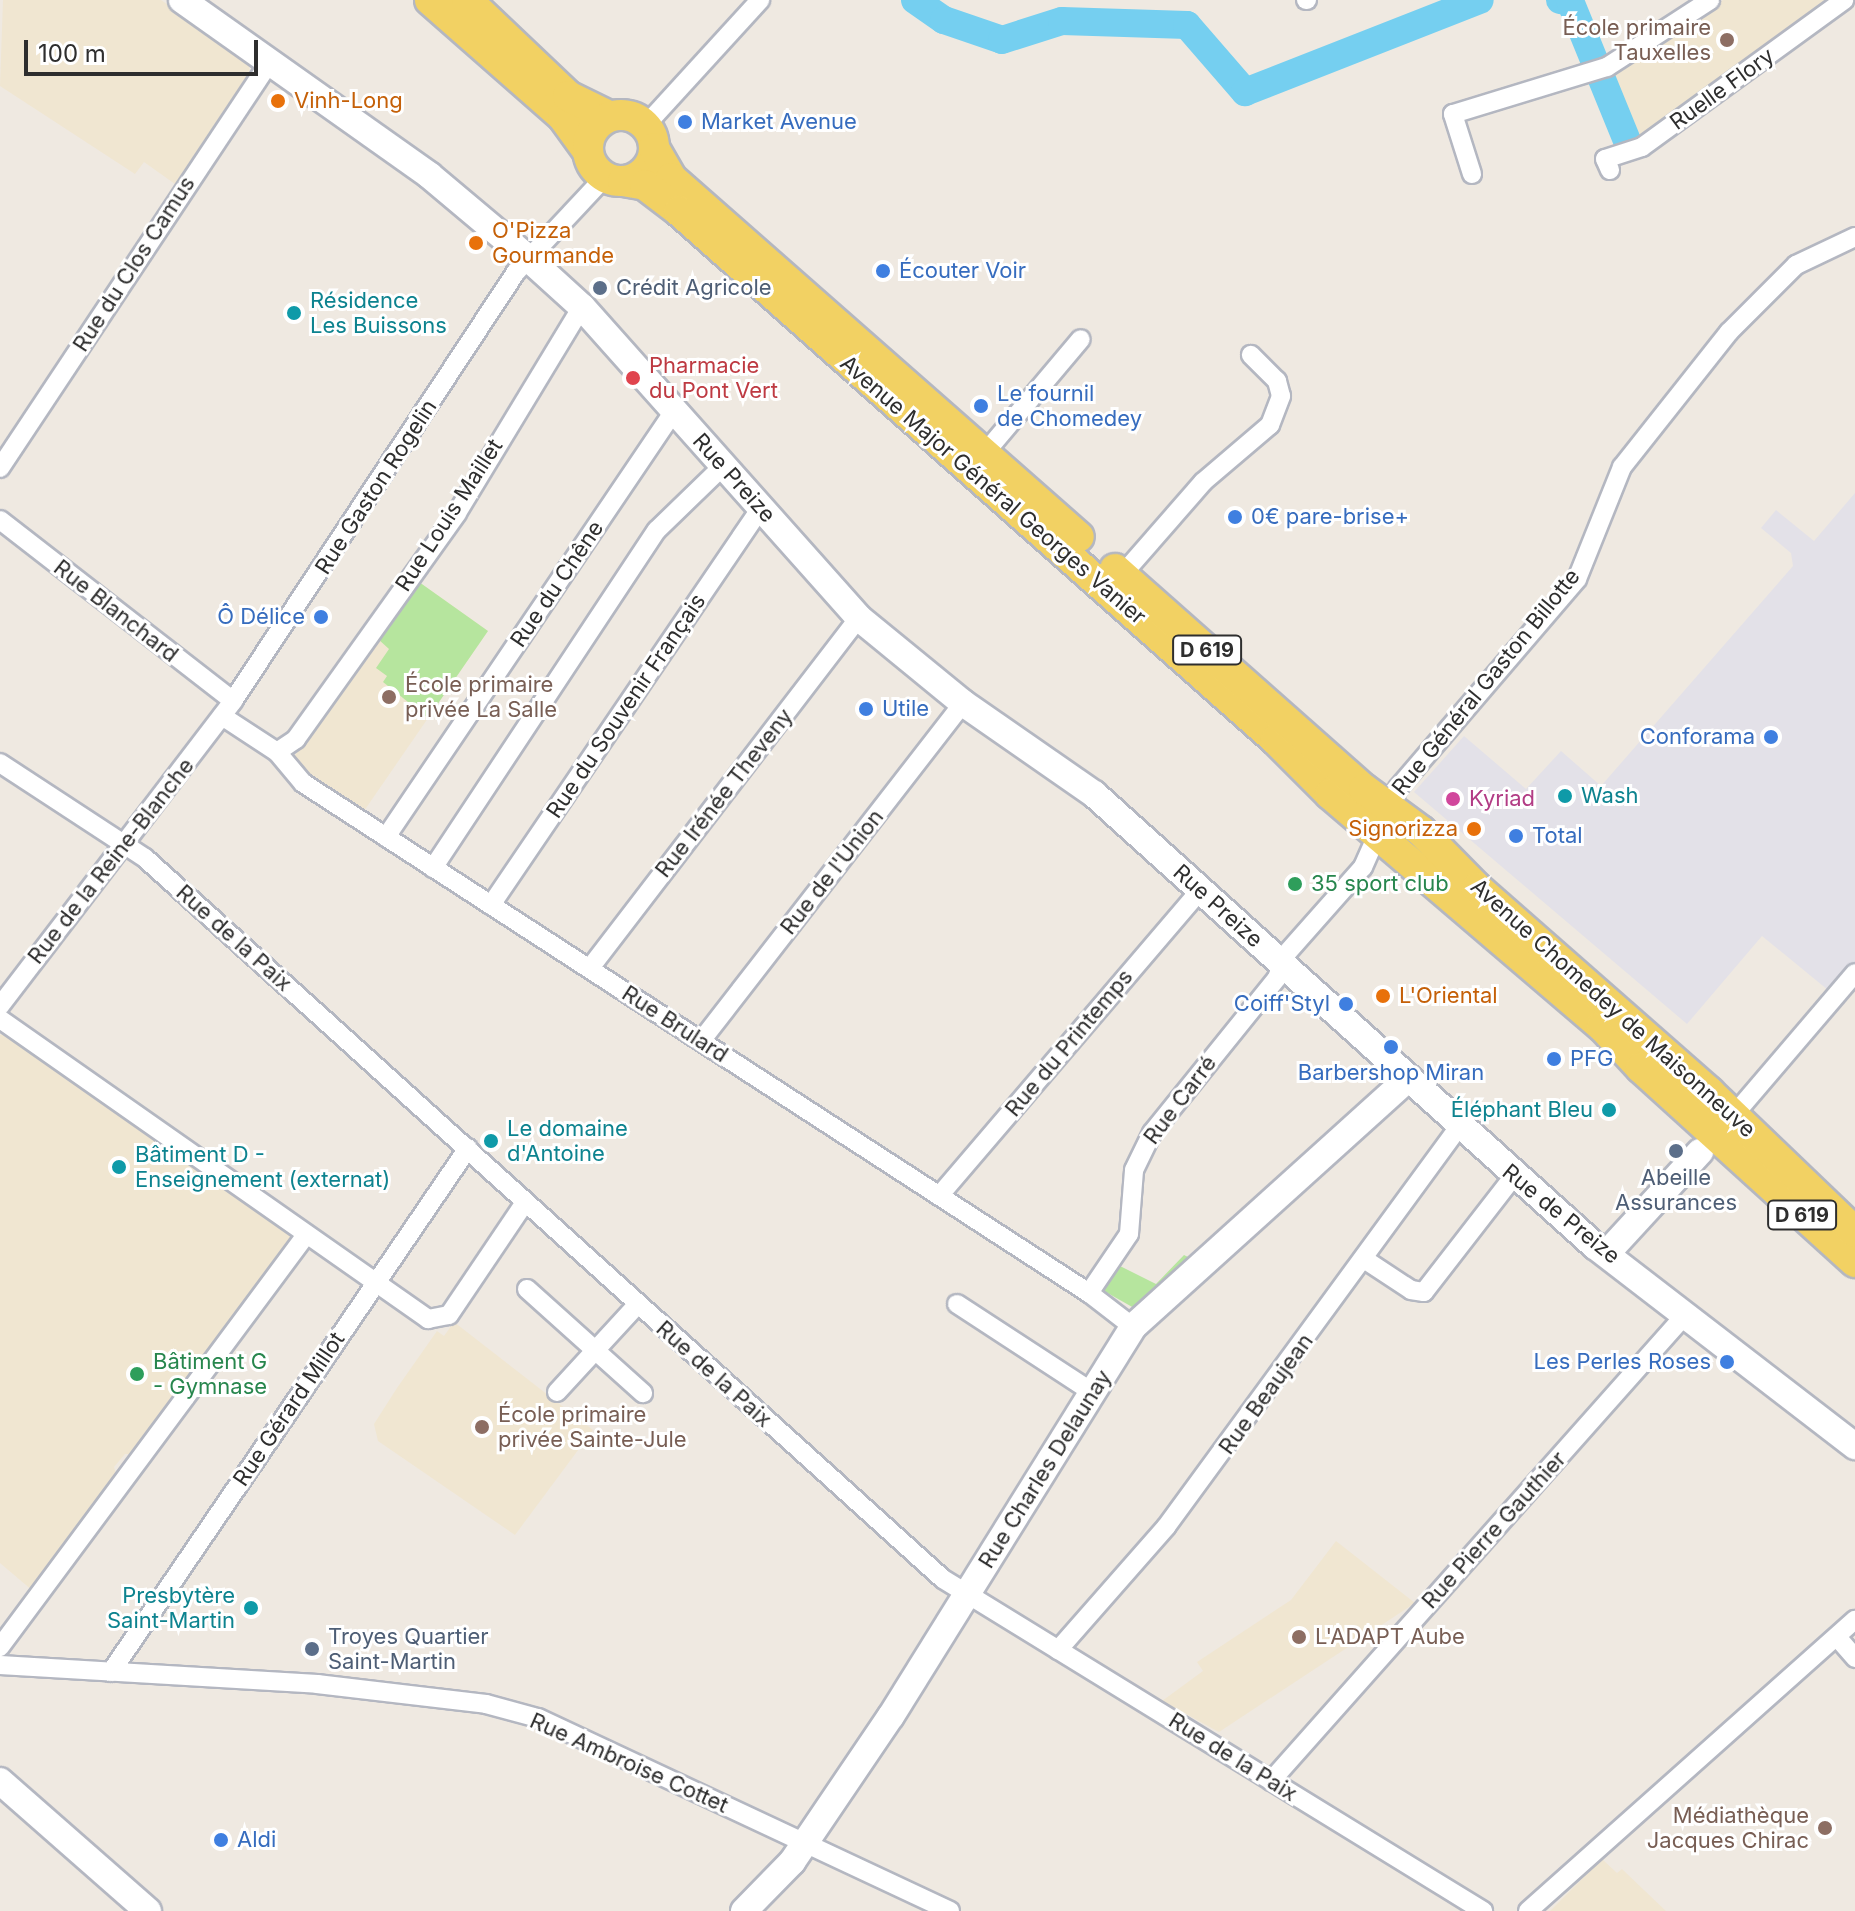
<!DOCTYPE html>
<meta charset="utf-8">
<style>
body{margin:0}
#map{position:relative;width:1855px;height:1911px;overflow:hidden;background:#efe9e1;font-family:Inter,sans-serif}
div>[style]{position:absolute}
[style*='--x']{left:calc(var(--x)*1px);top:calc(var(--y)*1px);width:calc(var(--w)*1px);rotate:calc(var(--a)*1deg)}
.industrial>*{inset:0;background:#e3e1e8}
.education>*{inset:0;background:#f0e6d1}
.green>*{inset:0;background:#b6e59e}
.river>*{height:28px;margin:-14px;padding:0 14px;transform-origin:14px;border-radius:14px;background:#75cff0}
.roads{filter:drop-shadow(2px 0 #b4b7c1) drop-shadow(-2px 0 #b4b7c1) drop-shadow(0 2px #b4b7c1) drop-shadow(0 -2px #b4b7c1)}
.street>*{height:18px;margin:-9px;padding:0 9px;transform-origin:9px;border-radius:9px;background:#fff}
.secondary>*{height:26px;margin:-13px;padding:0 13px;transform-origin:13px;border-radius:13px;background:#fff}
.primary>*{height:30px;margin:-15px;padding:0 15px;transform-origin:15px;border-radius:15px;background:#f2d163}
.primary>.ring{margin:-15px;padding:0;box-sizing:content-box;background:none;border:30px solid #f2d163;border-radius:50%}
.dots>*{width:22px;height:22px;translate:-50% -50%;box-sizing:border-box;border:4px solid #fff;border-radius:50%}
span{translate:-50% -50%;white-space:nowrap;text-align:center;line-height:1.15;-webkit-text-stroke:6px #fff;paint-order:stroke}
.shield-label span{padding:2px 6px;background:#fff;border:2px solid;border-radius:6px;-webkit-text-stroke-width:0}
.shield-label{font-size:20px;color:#2e2e2e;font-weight:700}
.education-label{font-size:22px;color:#785e54}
.right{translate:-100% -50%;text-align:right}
.left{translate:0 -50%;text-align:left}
.street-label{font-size:22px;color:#2e2e2e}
.food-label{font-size:22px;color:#c56008}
.shop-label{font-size:22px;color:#366cbe}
.service-label{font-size:22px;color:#4e5e75}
.culture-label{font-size:22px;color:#0d838f}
.health-label{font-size:22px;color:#be3a42}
.hotel-label{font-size:22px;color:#b23c85}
.leisure-label{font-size:22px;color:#27864d}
.scale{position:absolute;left:24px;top:40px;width:234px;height:36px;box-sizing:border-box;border:4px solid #2e2e2e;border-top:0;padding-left:10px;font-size:24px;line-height:28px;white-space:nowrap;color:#2e2e2e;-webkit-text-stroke:6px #fff;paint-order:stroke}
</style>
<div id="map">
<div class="industrial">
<i style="clip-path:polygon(1855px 493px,1855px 971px,1828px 990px,1762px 936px,1687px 1024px,1414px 792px,1464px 736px,1526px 789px,1561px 751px,1601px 786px,1793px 566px,1791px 553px,1761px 528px,1776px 510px,1814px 541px)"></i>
</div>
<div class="education">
<i style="clip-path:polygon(3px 0,161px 0,248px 60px,250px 72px,175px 184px,144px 162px,135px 174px,0 86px)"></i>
<i style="clip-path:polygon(1723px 0,1844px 0,1644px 144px,1632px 143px,1608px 80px)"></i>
<i style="clip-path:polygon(419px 582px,488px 631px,364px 811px,291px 761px)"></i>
<i style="clip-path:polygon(5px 1033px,296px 1236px,134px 1454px,125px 1454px,114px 1467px,117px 1478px,33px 1591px,0 1563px,0 1035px)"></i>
<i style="clip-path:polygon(454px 1322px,593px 1430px,515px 1535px,378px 1441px,374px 1424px,397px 1388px,437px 1331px,444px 1336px)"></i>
<i style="clip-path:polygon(1336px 1541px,1415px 1603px,1219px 1732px,1162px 1701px,1203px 1671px,1197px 1662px,1291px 1600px)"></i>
<i style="clip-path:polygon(1602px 1859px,1617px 1873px,1622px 1869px,1666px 1911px,1550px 1911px)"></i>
</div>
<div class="green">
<i style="clip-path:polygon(419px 582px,488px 631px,428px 718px,383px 682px,387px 676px,376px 668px,389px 649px,378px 639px)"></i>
<i style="clip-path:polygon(1184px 1255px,1190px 1258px,1144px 1304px,1134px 1308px,1104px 1291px,1118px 1265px,1156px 1284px)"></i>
</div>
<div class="river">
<i style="--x:915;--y:0;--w:35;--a:35"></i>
<i style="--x:944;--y:20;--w:61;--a:19"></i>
<i style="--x:1002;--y:40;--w:63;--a:-17.6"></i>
<i style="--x:1062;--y:21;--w:125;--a:1.8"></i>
<i style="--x:1187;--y:25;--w:89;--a:49.1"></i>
<i style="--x:1245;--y:92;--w:252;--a:-21.4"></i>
<i style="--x:1560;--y:0;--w:10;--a:6"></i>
<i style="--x:1570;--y:1;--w:151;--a:67.8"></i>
</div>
<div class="roads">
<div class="street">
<i style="--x:1306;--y:0;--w:1;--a:0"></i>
<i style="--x:645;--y:126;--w:171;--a:-47.6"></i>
<i style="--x:1610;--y:170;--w:12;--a:-114"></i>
<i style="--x:1605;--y:159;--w:39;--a:-18"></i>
<i style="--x:1642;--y:147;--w:250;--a:-36"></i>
<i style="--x:1472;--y:174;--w:63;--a:-107.6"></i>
<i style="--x:1453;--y:114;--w:161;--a:-17"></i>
<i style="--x:1607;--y:67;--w:123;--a:-33"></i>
<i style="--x:984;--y:454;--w:150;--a:-49.9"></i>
<i style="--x:0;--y:468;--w:488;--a:-56.4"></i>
<i style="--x:0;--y:520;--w:295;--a:37.8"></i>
<i style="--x:1122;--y:575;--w:123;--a:-48.9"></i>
<i style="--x:1203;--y:482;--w:88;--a:-40.4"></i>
<i style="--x:1270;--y:425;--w:31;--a:-69"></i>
<i style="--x:1281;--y:396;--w:16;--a:-105"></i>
<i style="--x:1277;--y:381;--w:37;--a:-135"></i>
<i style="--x:222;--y:716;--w:66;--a:33.2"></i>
<i style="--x:277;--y:752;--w:40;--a:50"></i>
<i style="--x:303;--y:783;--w:937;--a:32.98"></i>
<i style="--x:1089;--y:1293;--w:56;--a:37.7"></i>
<i style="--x:277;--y:752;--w:23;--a:-34"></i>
<i style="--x:296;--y:739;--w:277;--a:-54.5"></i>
<i style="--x:457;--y:513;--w:241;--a:-58.8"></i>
<i style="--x:0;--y:763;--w:173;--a:33.2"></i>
<i style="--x:145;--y:858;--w:1075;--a:42.1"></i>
<i style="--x:943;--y:1579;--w:634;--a:31.58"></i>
<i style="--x:386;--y:837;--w:514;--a:-55.94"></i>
<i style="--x:433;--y:868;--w:405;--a:-56.5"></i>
<i style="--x:657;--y:530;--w:92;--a:-44.1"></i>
<i style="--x:491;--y:905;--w:480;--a:-55.8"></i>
<i style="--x:590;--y:968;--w:441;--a:-52.5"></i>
<i style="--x:0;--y:1006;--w:384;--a:-52.6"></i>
<i style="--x:233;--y:701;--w:514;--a:-56.59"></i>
<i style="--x:516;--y:272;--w:130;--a:-46.9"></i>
<i style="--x:0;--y:1019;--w:523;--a:35.03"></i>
<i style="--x:428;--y:1319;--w:21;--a:-11"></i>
<i style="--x:449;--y:1315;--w:134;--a:-56"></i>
<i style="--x:701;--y:1041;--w:428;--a:-52.2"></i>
<i style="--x:1727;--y:1123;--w:197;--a:-49.5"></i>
<i style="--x:939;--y:1196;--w:402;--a:-49.5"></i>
<i style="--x:1364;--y:1259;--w:56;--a:33.4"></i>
<i style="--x:1411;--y:1290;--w:13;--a:9"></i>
<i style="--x:1424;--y:1292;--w:147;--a:-52.2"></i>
<i style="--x:527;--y:1289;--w:156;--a:41.9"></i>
<i style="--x:1089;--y:1293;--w:71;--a:-55.9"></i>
<i style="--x:1129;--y:1234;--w:64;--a:-85.5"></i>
<i style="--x:1134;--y:1170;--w:41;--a:-64.1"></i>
<i style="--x:1152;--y:1133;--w:199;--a:-51.1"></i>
<i style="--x:1277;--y:978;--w:26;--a:-69"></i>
<i style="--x:1286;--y:954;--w:116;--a:-48.5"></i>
<i style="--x:1363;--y:867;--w:86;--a:-66.1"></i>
<i style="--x:1398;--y:788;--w:275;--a:-49.4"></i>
<i style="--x:1577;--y:579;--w:121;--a:-68.1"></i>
<i style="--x:1622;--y:467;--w:172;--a:-51.6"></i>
<i style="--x:1729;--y:332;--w:95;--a:-45"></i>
<i style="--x:1796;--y:265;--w:65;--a:-25.4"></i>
<i style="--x:957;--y:1304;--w:161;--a:33.1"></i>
<i style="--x:557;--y:1392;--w:118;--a:-47.4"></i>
<i style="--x:1837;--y:1637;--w:28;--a:49"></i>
<i style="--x:0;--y:1647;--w:513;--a:-53.4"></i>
<i style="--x:1058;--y:1650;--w:164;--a:-48.7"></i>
<i style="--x:1166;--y:1527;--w:496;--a:-53.8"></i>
<i style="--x:0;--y:1665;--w:318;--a:3.4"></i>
<i style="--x:317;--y:1684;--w:170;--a:6.7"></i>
<i style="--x:486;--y:1704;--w:54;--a:15.1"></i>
<i style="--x:538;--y:1718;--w:455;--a:25.1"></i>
<i style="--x:111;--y:1672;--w:634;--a:-55.73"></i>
<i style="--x:1271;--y:1781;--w:623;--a:-48.38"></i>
<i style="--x:1528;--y:1911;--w:438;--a:-41.7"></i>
</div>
<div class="secondary">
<i style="--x:182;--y:0;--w:303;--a:35.3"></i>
<i style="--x:429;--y:175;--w:129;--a:40"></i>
<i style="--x:528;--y:258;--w:73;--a:42.2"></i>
<i style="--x:582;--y:307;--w:416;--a:48.3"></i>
<i style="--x:859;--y:618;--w:134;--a:39.3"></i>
<i style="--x:963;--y:703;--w:160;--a:34.8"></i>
<i style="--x:1094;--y:794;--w:675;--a:42.06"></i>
<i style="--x:1595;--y:1246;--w:328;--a:37.6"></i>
<i style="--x:1608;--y:1252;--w:136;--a:-47.4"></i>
<i style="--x:0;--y:1781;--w:197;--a:41.3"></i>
<i style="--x:744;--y:1911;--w:69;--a:-45.6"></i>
<i style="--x:792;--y:1862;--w:176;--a:-55.9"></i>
<i style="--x:891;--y:1716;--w:458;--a:-58.1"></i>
<i style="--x:1133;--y:1327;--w:368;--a:-42.1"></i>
</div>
<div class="primary">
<i style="--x:430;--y:0;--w:177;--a:41.3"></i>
<i style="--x:563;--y:117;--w:41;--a:54"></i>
<i style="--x:467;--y:0;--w:139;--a:43.5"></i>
<i style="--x:568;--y:96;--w:46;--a:26"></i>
<i class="ring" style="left:588px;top:115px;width:36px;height:36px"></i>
<i style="--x:654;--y:148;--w:34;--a:60"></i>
<i style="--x:671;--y:178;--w:543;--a:41.34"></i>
<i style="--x:623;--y:181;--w:22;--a:10"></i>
<i style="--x:645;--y:185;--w:43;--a:37.4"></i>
<i style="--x:679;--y:211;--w:798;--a:41.54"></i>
<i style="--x:1276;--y:740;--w:76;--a:45"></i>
<i style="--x:1330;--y:794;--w:358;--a:40.5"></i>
<i style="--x:1602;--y:1026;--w:57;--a:47.1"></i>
<i style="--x:1641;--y:1068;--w:289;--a:42.2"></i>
<i style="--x:1115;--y:569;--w:332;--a:41.5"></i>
<i style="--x:1364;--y:789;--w:71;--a:36.4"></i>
<i style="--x:1421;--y:831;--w:80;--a:45.5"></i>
<i style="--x:1477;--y:888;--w:309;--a:41.3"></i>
<i style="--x:1709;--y:1092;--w:202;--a:43.8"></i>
</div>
</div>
<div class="dots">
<i style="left:1727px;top:40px;background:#8d6e63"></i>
<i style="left:278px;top:101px;background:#e8710a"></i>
<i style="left:685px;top:122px;background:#3f7fe0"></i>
<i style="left:476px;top:243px;background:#e8710a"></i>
<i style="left:883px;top:271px;background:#3f7fe0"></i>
<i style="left:600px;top:288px;background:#5c6f8a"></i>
<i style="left:294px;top:313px;background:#0f9aa8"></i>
<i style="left:633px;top:378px;background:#e0444e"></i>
<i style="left:981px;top:406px;background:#3f7fe0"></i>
<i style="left:1235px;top:517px;background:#3f7fe0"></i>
<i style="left:321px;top:617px;background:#3f7fe0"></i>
<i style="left:389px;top:697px;background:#8d6e63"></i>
<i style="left:866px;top:709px;background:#3f7fe0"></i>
<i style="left:1771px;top:737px;background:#3f7fe0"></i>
<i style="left:1565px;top:796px;background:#0f9aa8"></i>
<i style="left:1453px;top:799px;background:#d1479c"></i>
<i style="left:1474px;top:829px;background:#e8710a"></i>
<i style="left:1516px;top:836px;background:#3f7fe0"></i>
<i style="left:1295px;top:884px;background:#2e9e5b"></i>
<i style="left:1383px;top:996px;background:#e8710a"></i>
<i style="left:1346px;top:1004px;background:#3f7fe0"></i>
<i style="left:1391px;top:1047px;background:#3f7fe0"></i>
<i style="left:1554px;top:1059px;background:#3f7fe0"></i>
<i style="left:1609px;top:1110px;background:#0f9aa8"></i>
<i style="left:491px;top:1141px;background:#0f9aa8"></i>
<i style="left:1676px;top:1151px;background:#5c6f8a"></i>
<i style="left:119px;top:1167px;background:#0f9aa8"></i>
<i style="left:1727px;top:1362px;background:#3f7fe0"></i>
<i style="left:137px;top:1374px;background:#2e9e5b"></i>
<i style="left:482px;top:1427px;background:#8d6e63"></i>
<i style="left:251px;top:1608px;background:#0f9aa8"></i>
<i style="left:1299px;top:1637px;background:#8d6e63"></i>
<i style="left:312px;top:1649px;background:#5c6f8a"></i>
<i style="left:1825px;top:1828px;background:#8d6e63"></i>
<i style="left:221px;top:1840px;background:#3f7fe0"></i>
</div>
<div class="shield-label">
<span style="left:1207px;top:650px">D 619</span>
<span style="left:1802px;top:1215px">D 619</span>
</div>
<div class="education-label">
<span class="right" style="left:1711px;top:40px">École primaire<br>Tauxelles</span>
<span class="left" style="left:405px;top:697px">École primaire<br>privée La Salle</span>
<span class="left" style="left:498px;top:1427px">École primaire<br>privée Sainte-Jule</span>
<span class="left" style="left:1315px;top:1637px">L'ADAPT Aube</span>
<span class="right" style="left:1809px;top:1828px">Médiathèque<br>Jacques Chirac</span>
</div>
<div class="street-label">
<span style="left:1722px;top:89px;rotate:-36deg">Ruelle Flory</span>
<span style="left:134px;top:264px;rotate:-57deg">Rue du Clos Camus</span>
<span style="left:734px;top:478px;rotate:48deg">Rue Preize</span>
<span style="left:376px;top:487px;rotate:-57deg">Rue Gaston Rogelin</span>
<span style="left:993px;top:490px;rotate:41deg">Avenue Major Général Georges Vanier</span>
<span style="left:449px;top:515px;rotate:-57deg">Rue Louis Maillet</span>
<span style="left:557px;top:584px;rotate:-56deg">Rue du Chêne</span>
<span style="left:116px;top:611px;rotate:38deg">Rue Blanchard</span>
<span style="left:1486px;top:682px;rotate:-51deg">Rue Général Gaston Billotte</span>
<span style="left:626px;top:706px;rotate:-56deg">Rue du Souvenir Français</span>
<span style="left:724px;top:793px;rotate:-52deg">Rue Irénée Theveny</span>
<span style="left:111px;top:861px;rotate:-52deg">Rue de la Reine-Blanche</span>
<span style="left:832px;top:872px;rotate:-52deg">Rue de l'Union</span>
<span style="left:1218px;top:906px;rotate:42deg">Rue Preize</span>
<span style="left:234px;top:938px;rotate:42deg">Rue de la Paix</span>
<span style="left:1613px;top:1008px;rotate:42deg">Avenue Chomedey de Maisonneuve</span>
<span style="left:675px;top:1024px;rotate:33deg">Rue Brulard</span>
<span style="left:1069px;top:1043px;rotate:-50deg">Rue du Printemps</span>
<span style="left:1180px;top:1100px;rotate:-53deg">Rue Carré</span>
<span style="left:1561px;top:1214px;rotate:39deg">Rue de Preize</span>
<span style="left:714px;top:1374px;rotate:42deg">Rue de la Paix</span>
<span style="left:1266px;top:1394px;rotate:-54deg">Rue Beaujean</span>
<span style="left:289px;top:1409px;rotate:-56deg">Rue Gérard Millot</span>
<span style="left:1045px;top:1469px;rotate:-58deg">Rue Charles Delaunay</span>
<span style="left:1494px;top:1530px;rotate:-48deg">Rue Pierre Gauthier</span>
<span style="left:1233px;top:1757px;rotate:32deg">Rue de la Paix</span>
<span style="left:629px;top:1763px;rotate:24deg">Rue Ambroise Cottet</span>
</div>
<div class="food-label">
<span class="left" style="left:294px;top:101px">Vinh-Long</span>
<span class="left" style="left:492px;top:243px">O'Pizza<br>Gourmande</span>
<span class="right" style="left:1458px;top:829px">Signorizza</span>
<span class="left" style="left:1399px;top:996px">L'Oriental</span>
</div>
<div class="shop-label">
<span class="left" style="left:701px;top:122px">Market Avenue</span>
<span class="left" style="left:899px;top:271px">Écouter Voir</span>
<span class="left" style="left:997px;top:406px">Le fournil<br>de Chomedey</span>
<span class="left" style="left:1251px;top:517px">0€ pare-brise+</span>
<span class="right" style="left:305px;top:617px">Ô Délice</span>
<span class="left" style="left:882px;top:709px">Utile</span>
<span class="right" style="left:1755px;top:737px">Conforama</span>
<span class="left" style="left:1532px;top:836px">Total</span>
<span class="right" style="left:1330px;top:1004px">Coiff'Styl</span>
<span class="left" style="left:1570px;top:1059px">PFG</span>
<span style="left:1391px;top:1073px">Barbershop Miran</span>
<span class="right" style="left:1711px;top:1362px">Les Perles Roses</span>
<span class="left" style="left:237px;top:1840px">Aldi</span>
</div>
<div class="service-label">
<span class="left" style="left:616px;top:288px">Crédit Agricole</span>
<span style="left:1676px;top:1190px">Abeille<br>Assurances</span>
<span class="left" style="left:328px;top:1649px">Troyes Quartier<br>Saint-Martin</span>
</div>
<div class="culture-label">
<span class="left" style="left:310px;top:313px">Résidence<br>Les Buissons</span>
<span class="left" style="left:1581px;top:796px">Wash</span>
<span class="right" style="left:1593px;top:1110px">Éléphant Bleu</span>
<span class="left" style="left:507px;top:1141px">Le domaine<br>d'Antoine</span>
<span class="left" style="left:135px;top:1167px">Bâtiment D -<br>Enseignement (externat)</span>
<span class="right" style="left:235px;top:1608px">Presbytère<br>Saint-Martin</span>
</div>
<div class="health-label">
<span class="left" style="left:649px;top:378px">Pharmacie<br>du Pont Vert</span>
</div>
<div class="hotel-label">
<span class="left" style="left:1469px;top:799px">Kyriad</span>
</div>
<div class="leisure-label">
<span class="left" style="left:1311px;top:884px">35 sport club</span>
<span class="left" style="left:153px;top:1374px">Bâtiment G<br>- Gymnase</span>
</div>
<div class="scale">100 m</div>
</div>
